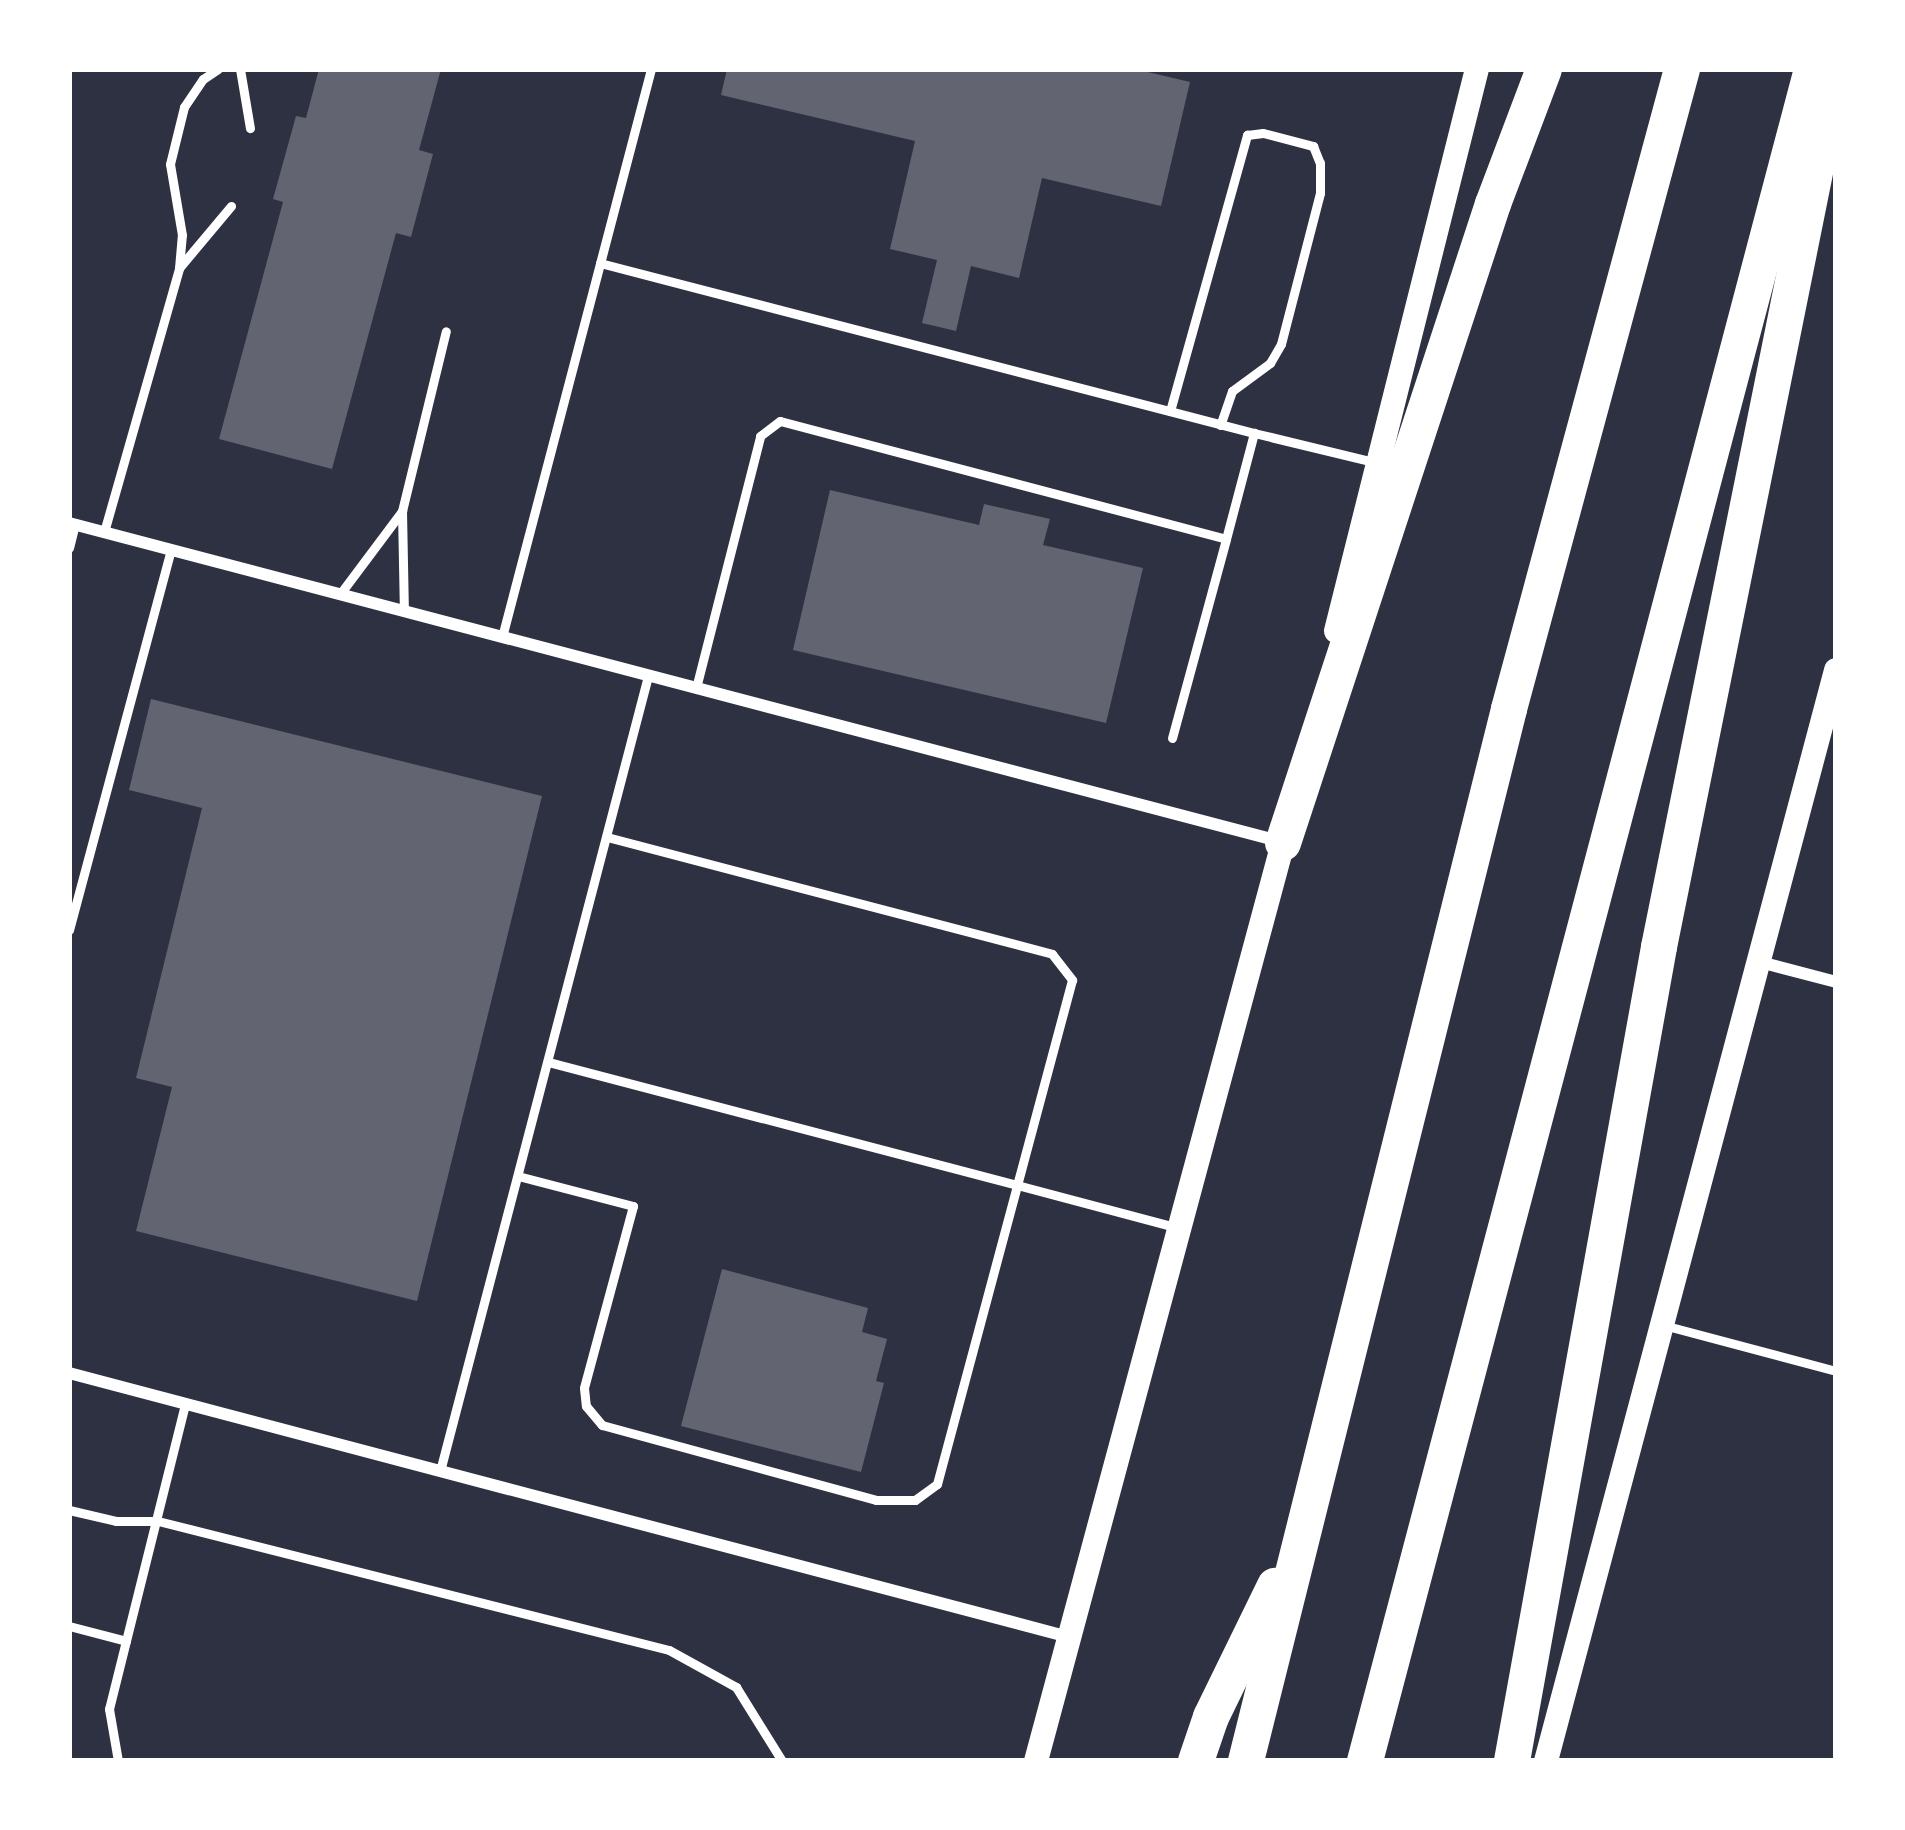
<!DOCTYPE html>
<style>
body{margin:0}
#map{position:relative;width:1905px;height:1830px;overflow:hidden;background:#2d3142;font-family:"DM Sans",sans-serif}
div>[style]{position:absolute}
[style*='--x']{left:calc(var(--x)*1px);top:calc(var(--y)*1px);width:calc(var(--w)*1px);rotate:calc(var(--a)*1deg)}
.building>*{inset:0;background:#626471}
.service>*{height:9px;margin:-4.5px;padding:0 4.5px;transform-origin:4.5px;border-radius:4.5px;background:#fff}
.minor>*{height:12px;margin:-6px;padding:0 6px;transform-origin:6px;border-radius:6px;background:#fff}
.secondary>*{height:24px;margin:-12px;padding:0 12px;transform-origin:12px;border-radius:12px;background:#fff}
.motorway>*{height:36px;margin:-18px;padding:0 18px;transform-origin:18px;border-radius:18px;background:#fff}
span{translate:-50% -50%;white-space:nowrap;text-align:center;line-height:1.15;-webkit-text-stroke:12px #fff;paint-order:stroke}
.frame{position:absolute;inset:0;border:72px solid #fff;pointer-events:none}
</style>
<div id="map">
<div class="building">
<i style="clip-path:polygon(319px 69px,441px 69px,419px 150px,433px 154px,411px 237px,396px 233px,332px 469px,219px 439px,283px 202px,273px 199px,296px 116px,306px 118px)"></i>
<i style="clip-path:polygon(727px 69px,1135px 69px,1190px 82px,1161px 206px,1042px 178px,1019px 278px,971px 266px,956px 331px,922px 323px,937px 260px,890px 249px,915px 141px,721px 95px)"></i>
<i style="clip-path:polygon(830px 490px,979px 525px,984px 504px,1050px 519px,1043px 545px,1143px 568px,1106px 723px,793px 650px)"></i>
<i style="clip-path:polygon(151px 699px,542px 796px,417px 1301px,136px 1231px,172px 1087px,136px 1078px,202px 808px,129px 790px)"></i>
<i style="clip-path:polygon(722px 1269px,868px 1308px,862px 1332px,887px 1339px,876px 1381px,884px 1383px,861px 1472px,681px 1426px)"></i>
</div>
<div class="service">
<i style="--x:240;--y:69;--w:60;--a:80.4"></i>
<i style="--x:600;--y:263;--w:676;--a:14.57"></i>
<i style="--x:179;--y:268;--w:81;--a:-50"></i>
<i style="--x:1170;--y:411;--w:287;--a:-74.4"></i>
<i style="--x:1247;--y:135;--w:16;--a:-7"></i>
<i style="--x:1263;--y:133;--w:52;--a:14.6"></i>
<i style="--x:1313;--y:146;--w:18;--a:68"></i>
<i style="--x:1320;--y:163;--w:30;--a:90"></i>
<i style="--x:1320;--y:193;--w:156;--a:104.5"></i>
<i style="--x:1281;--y:344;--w:22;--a:120"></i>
<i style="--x:1270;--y:363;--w:47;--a:143.6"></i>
<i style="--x:1232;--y:391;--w:36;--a:109"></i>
<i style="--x:402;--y:511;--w:185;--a:-76.3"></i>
<i style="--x:104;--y:532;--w:274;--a:-74.1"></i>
<i style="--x:179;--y:268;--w:33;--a:-85"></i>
<i style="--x:182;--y:235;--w:72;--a:-99.6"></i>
<i style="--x:170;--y:164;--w:59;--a:-76.2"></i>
<i style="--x:184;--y:107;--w:34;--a:-56"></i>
<i style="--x:203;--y:79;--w:18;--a:-34"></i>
<i style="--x:69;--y:548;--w:25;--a:-76"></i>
<i style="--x:340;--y:594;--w:104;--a:-53.2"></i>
<i style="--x:402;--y:511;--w:100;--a:88.9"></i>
<i style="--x:502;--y:637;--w:587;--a:-75.3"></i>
<i style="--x:696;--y:688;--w:260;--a:-75.7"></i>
<i style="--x:760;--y:436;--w:25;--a:-37"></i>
<i style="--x:780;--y:421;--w:461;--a:14.8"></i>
<i style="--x:1226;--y:539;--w:110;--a:-75.2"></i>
<i style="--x:1254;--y:433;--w:128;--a:13.6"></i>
<i style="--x:1172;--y:738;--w:206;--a:-74.8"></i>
<i style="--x:607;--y:837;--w:460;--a:14.7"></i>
<i style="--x:1052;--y:954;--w:33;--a:52"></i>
<i style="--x:1072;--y:980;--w:212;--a:105"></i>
<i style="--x:1017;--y:1185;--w:163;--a:14.9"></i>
<i style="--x:69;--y:930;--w:394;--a:-75"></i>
<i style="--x:518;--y:1176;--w:119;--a:14.6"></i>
<i style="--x:633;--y:1206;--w:188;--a:105.1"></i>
<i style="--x:584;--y:1388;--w:18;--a:84"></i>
<i style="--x:586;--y:1406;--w:25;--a:50"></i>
<i style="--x:602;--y:1425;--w:284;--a:15.3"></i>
<i style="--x:876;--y:1500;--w:39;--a:0"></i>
<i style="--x:915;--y:1500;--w:27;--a:-36"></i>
<i style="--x:937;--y:1484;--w:310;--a:-75"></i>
<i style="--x:1017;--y:1185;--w:485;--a:-165.3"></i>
<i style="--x:1667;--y:1326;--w:175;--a:14.9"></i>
<i style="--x:440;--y:1471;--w:822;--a:-75.34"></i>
<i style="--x:69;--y:1510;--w:48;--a:13.2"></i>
<i style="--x:116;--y:1521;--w:42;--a:0"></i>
<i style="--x:158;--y:1521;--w:527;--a:14.17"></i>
<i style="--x:669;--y:1650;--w:77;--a:28.9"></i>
<i style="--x:736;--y:1687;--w:87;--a:58.1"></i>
<i style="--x:69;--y:1626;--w:59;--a:14.7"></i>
<i style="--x:118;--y:1761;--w:53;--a:-99.8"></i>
<i style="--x:109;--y:1709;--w:314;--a:-76"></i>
</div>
<div class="minor">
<i style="--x:69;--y:523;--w:1254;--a:14.73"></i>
<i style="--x:1760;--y:962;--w:79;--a:14.7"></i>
<i style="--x:69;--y:1373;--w:1034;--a:14.79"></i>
</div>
<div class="secondary">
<i style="--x:1336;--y:631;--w:579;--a:-75.92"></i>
<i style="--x:1036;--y:1761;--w:966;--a:-74.94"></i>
<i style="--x:1546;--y:1761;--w:1129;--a:-75.11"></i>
</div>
<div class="motorway">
<i style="--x:1283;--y:843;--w:673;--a:-71.81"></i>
<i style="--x:1493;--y:204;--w:144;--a:-69.3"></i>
<i style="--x:1196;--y:1761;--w:46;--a:-71.2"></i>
<i style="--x:1211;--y:1717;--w:146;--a:-64"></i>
<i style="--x:1246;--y:1761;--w:1084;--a:-75.96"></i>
<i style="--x:1509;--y:709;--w:663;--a:-74.87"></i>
<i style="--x:1365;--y:1761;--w:1750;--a:-75.2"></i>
<i style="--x:1512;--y:1761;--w:827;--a:-79.76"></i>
<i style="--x:1659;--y:947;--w:892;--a:-78.61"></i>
</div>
<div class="frame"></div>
</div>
